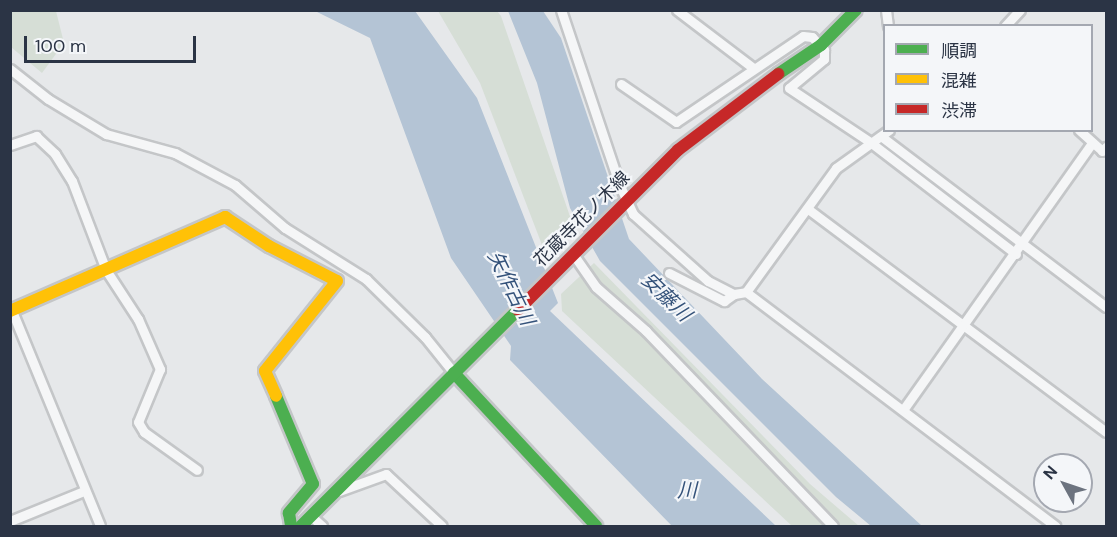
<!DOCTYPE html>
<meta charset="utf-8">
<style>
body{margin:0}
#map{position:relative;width:1117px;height:537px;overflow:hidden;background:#e6e8ea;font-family:"DM Sans","Noto Sans JP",sans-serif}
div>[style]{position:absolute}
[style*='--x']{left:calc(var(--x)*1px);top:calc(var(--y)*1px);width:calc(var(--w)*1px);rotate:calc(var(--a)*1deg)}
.green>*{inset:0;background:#d6ded6}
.water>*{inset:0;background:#b4c4d5}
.roads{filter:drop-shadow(2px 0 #c4c6c8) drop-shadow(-2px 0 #c4c6c8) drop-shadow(0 2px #c4c6c8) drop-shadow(0 -2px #c4c6c8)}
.street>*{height:9px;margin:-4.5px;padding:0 4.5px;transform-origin:4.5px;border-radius:4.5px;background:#f5f6f7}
.fast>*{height:12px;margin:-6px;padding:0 6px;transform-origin:6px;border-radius:6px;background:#4caf50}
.slow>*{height:12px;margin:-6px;padding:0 6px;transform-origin:6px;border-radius:6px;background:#ffc107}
.jam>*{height:12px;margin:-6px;padding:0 6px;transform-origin:6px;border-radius:6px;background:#c62828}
span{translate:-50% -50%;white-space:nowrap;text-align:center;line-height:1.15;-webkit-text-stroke:4.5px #f4f6f9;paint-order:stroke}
.street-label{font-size:18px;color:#2b3445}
.water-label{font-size:20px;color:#34527a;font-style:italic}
.frame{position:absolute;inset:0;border:12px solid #2b3445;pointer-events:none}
.legend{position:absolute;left:883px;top:24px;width:210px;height:108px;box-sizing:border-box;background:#f4f6f9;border:2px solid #a4a8b1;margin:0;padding:8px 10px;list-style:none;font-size:18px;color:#2b3445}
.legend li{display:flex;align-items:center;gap:12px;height:30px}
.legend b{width:30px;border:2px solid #a4a8b1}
.north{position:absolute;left:1033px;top:453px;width:60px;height:60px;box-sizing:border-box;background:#f4f6f9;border:2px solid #a4a8b1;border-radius:50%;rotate:310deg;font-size:16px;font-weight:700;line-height:24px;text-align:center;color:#2b3445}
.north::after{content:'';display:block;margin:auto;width:21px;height:27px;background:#6c737f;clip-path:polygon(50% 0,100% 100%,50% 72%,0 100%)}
.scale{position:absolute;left:24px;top:36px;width:172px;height:27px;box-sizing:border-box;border:3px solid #2b3445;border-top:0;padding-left:8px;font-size:18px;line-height:21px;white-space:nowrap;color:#2b3445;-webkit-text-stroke:4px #f4f6f9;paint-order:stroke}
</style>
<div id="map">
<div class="green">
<i style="clip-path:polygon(10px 11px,56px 11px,64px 43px,42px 73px,11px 47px)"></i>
<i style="clip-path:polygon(438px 11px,497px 11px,501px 16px,574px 228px,547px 258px,480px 83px)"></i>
<i style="clip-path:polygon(594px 263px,810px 484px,859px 526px,792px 526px,562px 311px,561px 294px)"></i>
</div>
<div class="water">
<i style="clip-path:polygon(315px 11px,415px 11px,477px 98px,558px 303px,550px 311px,776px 526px,672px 526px,510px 360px,511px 346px,451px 258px,370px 38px)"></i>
<i style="clip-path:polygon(508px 11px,543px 11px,561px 38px,629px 239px,762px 379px,922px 526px,871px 526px,836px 497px,600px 261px,570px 208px,537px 83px)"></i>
</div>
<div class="roads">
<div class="street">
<i style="--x:561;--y:10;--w:186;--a:71.5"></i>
<i style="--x:620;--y:186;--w:31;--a:65"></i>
<i style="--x:633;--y:214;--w:101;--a:41.8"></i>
<i style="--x:708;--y:281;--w:29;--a:27"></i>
<i style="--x:734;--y:294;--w:12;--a:-9"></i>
<i style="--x:746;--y:292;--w:153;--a:-54"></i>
<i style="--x:836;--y:168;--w:65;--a:-35.6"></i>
<i style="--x:677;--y:10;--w:96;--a:37.3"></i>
<i style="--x:886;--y:10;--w:16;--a:83"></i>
<i style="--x:1005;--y:26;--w:22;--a:-47"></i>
<i style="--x:10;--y:69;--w:48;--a:38.3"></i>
<i style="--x:48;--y:99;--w:68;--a:31.1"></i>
<i style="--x:106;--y:134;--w:72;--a:15.4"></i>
<i style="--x:175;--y:153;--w:68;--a:28.1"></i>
<i style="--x:235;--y:185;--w:66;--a:40.7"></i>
<i style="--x:285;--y:228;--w:96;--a:32.2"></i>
<i style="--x:366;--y:279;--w:83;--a:44.5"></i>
<i style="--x:425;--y:337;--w:46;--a:51.1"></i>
<i style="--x:621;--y:84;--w:67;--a:34.6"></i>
<i style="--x:676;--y:122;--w:153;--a:-34.1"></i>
<i style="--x:803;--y:36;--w:9;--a:6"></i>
<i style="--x:812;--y:37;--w:18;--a:47"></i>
<i style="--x:824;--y:50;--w:9;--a:90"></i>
<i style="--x:824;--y:59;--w:45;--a:140.4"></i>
<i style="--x:789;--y:88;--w:97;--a:33.7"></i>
<i style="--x:870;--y:142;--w:184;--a:37.5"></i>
<i style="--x:1079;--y:130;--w:31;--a:42"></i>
<i style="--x:1102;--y:151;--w:6;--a:-45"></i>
<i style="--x:882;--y:137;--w:281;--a:37.2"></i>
<i style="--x:10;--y:145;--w:28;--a:-19"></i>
<i style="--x:36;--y:136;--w:26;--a:43"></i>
<i style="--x:55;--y:154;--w:32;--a:58"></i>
<i style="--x:72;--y:181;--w:95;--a:69.1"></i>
<i style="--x:106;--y:270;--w:59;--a:56.9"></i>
<i style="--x:138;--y:319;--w:55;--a:66.3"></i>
<i style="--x:160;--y:369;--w:57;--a:112.5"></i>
<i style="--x:138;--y:422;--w:12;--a:59"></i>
<i style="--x:144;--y:432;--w:65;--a:35.6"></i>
<i style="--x:808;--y:209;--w:372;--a:36.8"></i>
<i style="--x:573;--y:254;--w:40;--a:55.1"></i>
<i style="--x:596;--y:287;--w:67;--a:41.3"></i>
<i style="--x:646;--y:331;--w:270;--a:46.2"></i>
<i style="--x:669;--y:273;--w:62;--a:27"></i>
<i style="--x:724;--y:301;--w:12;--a:-35"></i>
<i style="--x:746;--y:292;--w:388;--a:37.1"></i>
<i style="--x:12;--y:311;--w:232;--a:67.7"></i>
<i style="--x:903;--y:410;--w:327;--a:-54.7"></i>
<i style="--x:339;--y:491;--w:50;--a:-19.9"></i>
<i style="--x:386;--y:474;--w:76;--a:42.9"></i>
<i style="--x:311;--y:516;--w:15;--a:42"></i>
<i style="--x:10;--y:521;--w:80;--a:-22.1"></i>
</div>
<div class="fast">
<i style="--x:778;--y:74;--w:52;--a:-34"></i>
<i style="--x:821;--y:45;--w:49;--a:-45"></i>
<i style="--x:454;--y:373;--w:209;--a:47.1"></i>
<i style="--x:276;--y:396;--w:95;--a:67.2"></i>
<i style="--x:313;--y:484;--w:38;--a:130"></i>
<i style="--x:289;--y:513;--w:13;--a:81"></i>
<i style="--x:301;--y:526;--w:306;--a:-44.9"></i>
</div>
<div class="slow">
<i style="--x:10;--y:311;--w:235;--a:-23.6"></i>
<i style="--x:225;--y:217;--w:53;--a:33.4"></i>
<i style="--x:269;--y:246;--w:76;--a:27.2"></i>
<i style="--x:337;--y:281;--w:115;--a:128.7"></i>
<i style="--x:265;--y:371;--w:27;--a:66"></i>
</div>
<div class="jam">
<i style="--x:518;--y:310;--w:226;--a:-45"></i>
<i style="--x:678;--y:150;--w:126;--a:-37.2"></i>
</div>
</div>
<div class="street-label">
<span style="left:582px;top:219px;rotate:-45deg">花蔵寺花ノ木線</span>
</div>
<div class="water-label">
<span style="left:511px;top:288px;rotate:64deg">矢作古川</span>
<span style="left:666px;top:297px;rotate:44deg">安藤川</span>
<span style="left:687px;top:490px">川</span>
</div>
<div class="frame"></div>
<ul class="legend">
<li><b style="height:8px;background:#4caf50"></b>順調</li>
<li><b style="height:8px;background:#ffc107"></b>混雑</li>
<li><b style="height:8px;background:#c62828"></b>渋滞</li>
</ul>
<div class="north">N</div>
<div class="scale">100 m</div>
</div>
